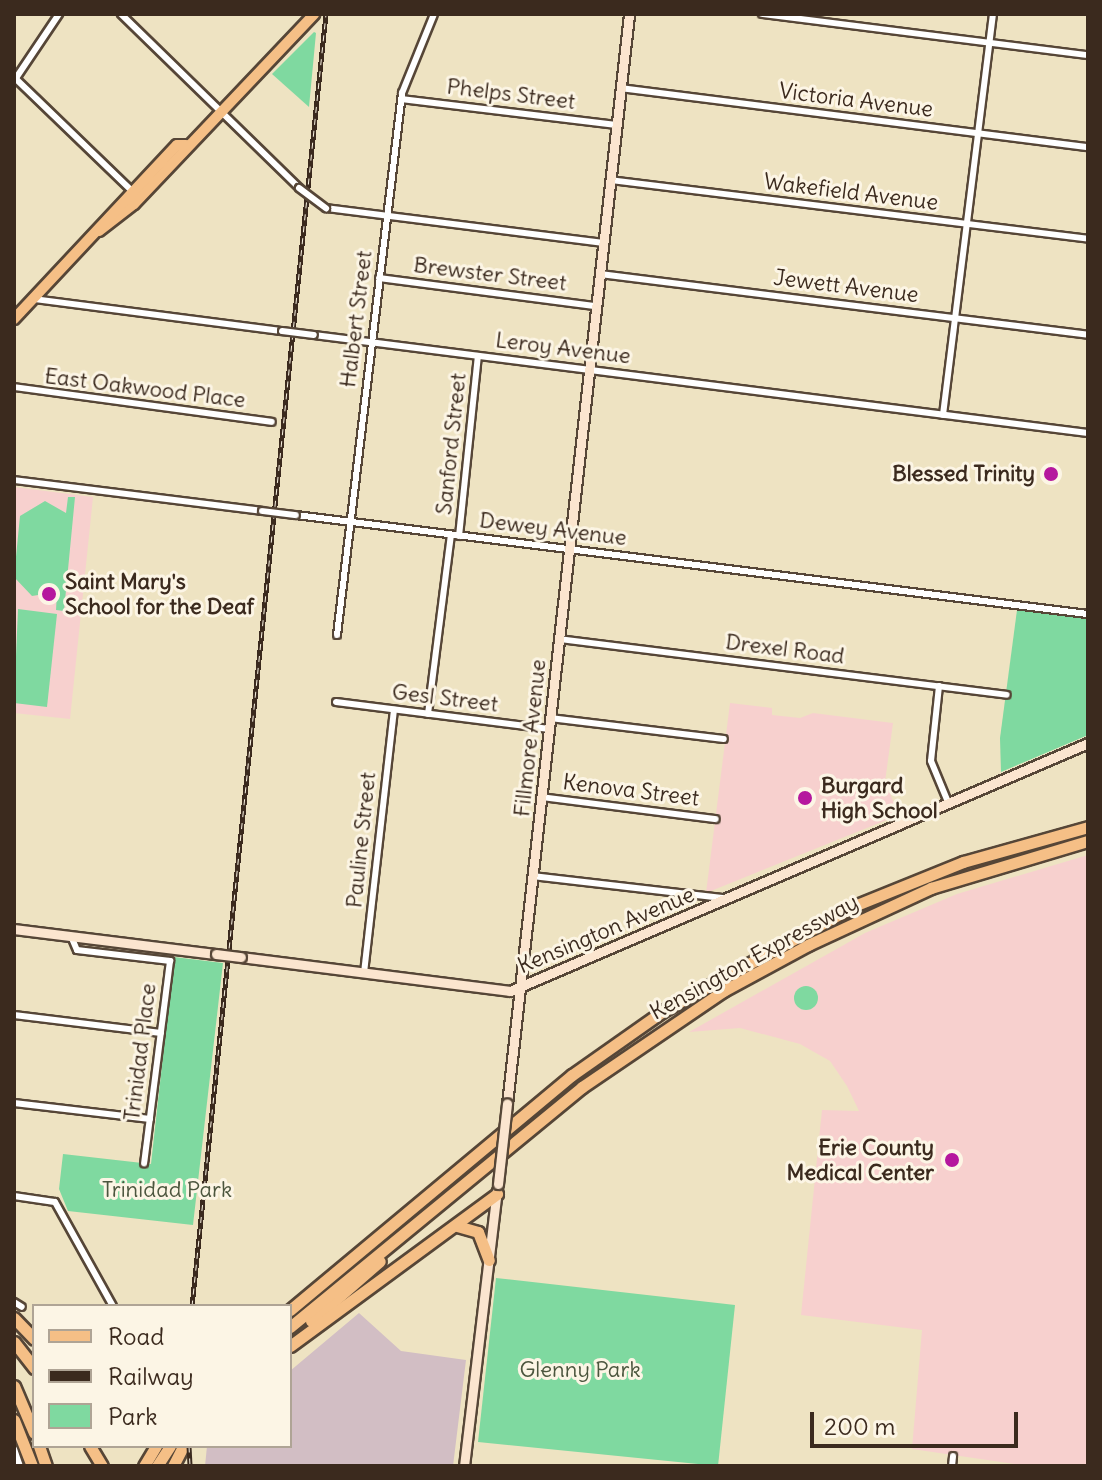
<!DOCTYPE html>
<style>
body{margin:0}
#map{position:relative;width:1102px;height:1480px;overflow:hidden;background:#eee3c2;font-family:Delius,sans-serif}
div>[style]{position:absolute}
[style*='--x']{left:calc(var(--x)*1px);top:calc(var(--y)*1px);width:calc(var(--w)*1px);rotate:calc(var(--a)*1deg)}
.built>*{inset:0;background:#f7d0ce}
.industrial>*{inset:0;background:#d2bec4}
.green>*{inset:0;background:#7fd9a0}
.round{border-radius:50%}
.roads{filter:drop-shadow(2px 0 #564637) drop-shadow(-2px 0 #564637) drop-shadow(0 2px #564637) drop-shadow(0 -2px #564637)}
.street>*{height:6px;margin:-3px;padding:0 3px;transform-origin:3px;border-radius:3px;background:#fff}
.secondary>*{height:9px;margin:-4.5px;padding:0 4.5px;transform-origin:4.5px;border-radius:4.5px;background:#fbe5cf}
.primary>*{height:10px;margin:-5px;padding:0 5px;transform-origin:5px;border-radius:5px;background:#f5bf86}
.highway>*{height:11px;margin:-5.5px;padding:0 5.5px;transform-origin:5.5px;border-radius:5.5px;background:#f5bf86}
.rail>*{height:5px;margin-top:-2.5px;transform-origin:0;background:repeating-linear-gradient(90deg,#fcf5e5 0 6px,#3b2a1e 0 12px);box-sizing:border-box;border-block:2px solid #3b2a1e}
.bridges{filter:drop-shadow(2px 0 #564637) drop-shadow(-2px 0 #564637) drop-shadow(0 2px #564637) drop-shadow(0 -2px #564637)}
.street-bridge>*{height:6px;margin:-3px;padding:0 3px;transform-origin:3px;border-radius:3px;background:#fff}
.secondary-bridge>*{height:9px;margin:-4.5px;padding:0 4.5px;transform-origin:4.5px;border-radius:4.5px;background:#fbe5cf}
.dots>*{width:22px;height:22px;translate:-50% -50%;box-sizing:border-box;border:4px solid #fcf5e5;border-radius:50%}
span{translate:-50% -50%;white-space:nowrap;text-align:center;line-height:1.15;-webkit-text-stroke:6px #fcf5e5;paint-order:stroke}
.street-label{font-size:22px;color:#3b2a1e}
.poi-label{font-size:22px;color:#3b2a1e;font-weight:700}
.right{translate:-100% -50%;text-align:right}
.left{translate:0 -50%;text-align:left}
.park-label{font-size:22px;color:#4c563e}
.frame{position:absolute;inset:0;border:16px solid #3b2a1e;pointer-events:none}
.legend{position:absolute;left:32px;top:1304px;width:260px;height:144px;box-sizing:border-box;background:#fcf5e5;border:2px solid #afa495;margin:0;padding:10px 14px;list-style:none;font-size:24px;color:#3b2a1e}
.legend li{display:flex;align-items:center;gap:16px;height:40px}
.legend b{width:40px;border:2px solid #afa495}
.scale{position:absolute;left:810px;top:1412px;width:208px;height:36px;box-sizing:border-box;border:4px solid #3b2a1e;border-top:0;padding-left:10px;font-size:24px;line-height:28px;white-space:nowrap;color:#3b2a1e;-webkit-text-stroke:6px #fcf5e5;paint-order:stroke}
</style>
<div id="map">
<div class="built">
<i style="clip-path:polygon(14px 487px,93px 497px,70px 719px,14px 713px)"></i>
<i style="clip-path:polygon(730px 703px,772px 708px,772px 715px,800px 718px,813px 713px,893px 723px,885px 782px,899px 815px,706px 893px)"></i>
<i style="clip-path:polygon(1088px 855px,1088px 1466px,1028px 1466px,912px 1449px,922px 1330px,801px 1315px,822px 1110px,859px 1111px,847px 1086px,830px 1061px,800px 1044px,740px 1028px,689px 1032px,865px 933px,957px 894px)"></i>
</div>
<div class="industrial">
<i style="clip-path:polygon(359px 1313px,401px 1351px,466px 1360px,453px 1466px,205px 1466px,207px 1446px,290px 1446px,290px 1371px)"></i>
</div>
<div class="green">
<i style="clip-path:polygon(314px 32px,316px 33px,309px 107px,272px 74px)"></i>
<i style="clip-path:polygon(68px 497px,75px 497px,64px 611px,56px 610px,57px 592px,32px 596px,14px 577px,20px 516px,45px 501px,66px 513px)"></i>
<i style="clip-path:polygon(18px 609px,57px 614px,47px 707px,14px 703px)"></i>
<i style="clip-path:polygon(1017px 610px,1088px 619px,1088px 735px,1001px 772px,1000px 738px)"></i>
<i style="clip-path:polygon(174px 957px,223px 963px,193px 1225px,68px 1211px,59px 1189px,63px 1154px,151px 1164px)"></i>
<i class="round" style="left:794px;top:986px;width:24px;height:24px"></i>
<i style="clip-path:polygon(496px 1278px,735px 1305px,718px 1466px,478px 1442px)"></i>
</div>
<div class="roads">
<div class="street">
<i style="--x:121;--y:14;--w:249;--a:44.3"></i>
<i style="--x:762;--y:14;--w:329;--a:7.2"></i>
<i style="--x:16;--y:79;--w:164;--a:44"></i>
<i style="--x:14;--y:81;--w:81;--a:-56.1"></i>
<i style="--x:620;--y:88;--w:472;--a:7.2"></i>
<i style="--x:401;--y:99;--w:217;--a:6.9"></i>
<i style="--x:610;--y:180;--w:482;--a:7"></i>
<i style="--x:326;--y:208;--w:279;--a:7.2"></i>
<i style="--x:600;--y:274;--w:492;--a:7.1"></i>
<i style="--x:379;--y:278;--w:219;--a:7.4"></i>
<i style="--x:34;--y:299;--w:250;--a:7.4"></i>
<i style="--x:314;--y:335;--w:780;--a:7.22"></i>
<i style="--x:14;--y:387;--w:260;--a:7.7"></i>
<i style="--x:943;--y:415;--w:404;--a:-82.9"></i>
<i style="--x:14;--y:480;--w:250;--a:7.1"></i>
<i style="--x:296;--y:515;--w:798;--a:7.13"></i>
<i style="--x:459;--y:536;--w:181;--a:-84"></i>
<i style="--x:337;--y:635;--w:546;--a:-83.16"></i>
<i style="--x:402;--y:93;--w:85;--a:-67.9"></i>
<i style="--x:559;--y:639;--w:451;--a:7.1"></i>
<i style="--x:939;--y:686;--w:75;--a:96.1"></i>
<i style="--x:931;--y:761;--w:44;--a:67.5"></i>
<i style="--x:336;--y:702;--w:215;--a:7.2"></i>
<i style="--x:428;--y:714;--w:180;--a:-82.7"></i>
<i style="--x:550;--y:718;--w:175;--a:6.9"></i>
<i style="--x:541;--y:797;--w:176;--a:7.2"></i>
<i style="--x:533;--y:876;--w:192;--a:6.6"></i>
<i style="--x:71;--y:936;--w:15;--a:67"></i>
<i style="--x:77;--y:950;--w:94;--a:6.7"></i>
<i style="--x:170;--y:961;--w:204;--a:97.3"></i>
<i style="--x:364;--y:973;--w:265;--a:-83.5"></i>
<i style="--x:14;--y:1015;--w:148;--a:7"></i>
<i style="--x:14;--y:1103;--w:137;--a:6.7"></i>
<i style="--x:14;--y:1196;--w:41;--a:8.3"></i>
<i style="--x:55;--y:1202;--w:119;--a:60.9"></i>
<i style="--x:14;--y:1302;--w:9;--a:32"></i>
<i style="--x:14;--y:1449;--w:18;--a:71"></i>
<i style="--x:952;--y:1466;--w:10;--a:-84"></i>
</div>
<div class="secondary">
<i style="--x:14;--y:929;--w:204;--a:7.1"></i>
<i style="--x:241;--y:957;--w:271;--a:7.2"></i>
<i style="--x:510;--y:991;--w:629;--a:-23.22"></i>
<i style="--x:507;--y:1104;--w:1097;--a:-83.61"></i>
<i style="--x:464;--y:1466;--w:277;--a:-83.2"></i>
</div>
<div class="primary">
<i style="--x:99;--y:231;--w:44;--a:-37.6"></i>
<i style="--x:134;--y:204;--w:262;--a:-46.5"></i>
<i style="--x:14;--y:319;--w:238;--a:-46.9"></i>
<i style="--x:177;--y:145;--w:9;--a:0"></i>
</div>
<div class="highway">
<i style="--x:457;--y:1226;--w:22;--a:16"></i>
<i style="--x:478;--y:1232;--w:30;--a:69"></i>
<i style="--x:290;--y:1310;--w:367;--a:-39.8"></i>
<i style="--x:572;--y:1075;--w:111;--a:-35.1"></i>
<i style="--x:663;--y:1011;--w:218;--a:-28.8"></i>
<i style="--x:854;--y:906;--w:118;--a:-22"></i>
<i style="--x:963;--y:862;--w:130;--a:-15.6"></i>
<i style="--x:14;--y:1318;--w:29;--a:46"></i>
<i style="--x:311;--y:1321;--w:91;--a:-41"></i>
<i style="--x:290;--y:1327;--w:378;--a:-39.4"></i>
<i style="--x:582;--y:1087;--w:171;--a:-34.2"></i>
<i style="--x:723;--y:991;--w:97;--a:-28.4"></i>
<i style="--x:808;--y:945;--w:136;--a:-24.9"></i>
<i style="--x:931;--y:888;--w:164;--a:-16.7"></i>
<i style="--x:14;--y:1342;--w:33;--a:52"></i>
<i style="--x:290;--y:1346;--w:257;--a:-36.3"></i>
<i style="--x:14;--y:1386;--w:51;--a:66.9"></i>
<i style="--x:14;--y:1420;--w:49;--a:68.6"></i>
<i style="--x:39;--y:1446;--w:21;--a:71"></i>
<i style="--x:90;--y:1446;--w:23;--a:59"></i>
<i style="--x:144;--y:1466;--w:23;--a:-59"></i>
<i style="--x:157;--y:1466;--w:24;--a:-57"></i>
<i style="--x:173;--y:1466;--w:22;--a:-63"></i>
</div>
</div>
<div class="rail">
<i style="--x:192;--y:1306;--w:1299;--a:-84.08"></i>
<i style="--x:189;--y:1446;--w:20;--a:87"></i>
</div>
<div class="bridges">
<div class="street-bridge">
<i style="--x:299;--y:188;--w:34;--a:37"></i>
<i style="--x:282;--y:331;--w:32;--a:7"></i>
<i style="--x:262;--y:511;--w:34;--a:7"></i>
</div>
<div class="secondary-bridge">
<i style="--x:216;--y:954;--w:25;--a:7"></i>
<i style="--x:498;--y:1184;--w:81;--a:-83.6"></i>
</div>
</div>
<div class="dots">
<i style="left:1051px;top:474px;background:#b5179e"></i>
<i style="left:49px;top:594px;background:#b5179e"></i>
<i style="left:805px;top:798px;background:#b5179e"></i>
<i style="left:952px;top:1160px;background:#b5179e"></i>
</div>
<div class="street-label">
<span style="left:511px;top:94px;rotate:7deg">Phelps Street</span>
<span style="left:856px;top:100px;rotate:7deg">Victoria Avenue</span>
<span style="left:851px;top:192px;rotate:7deg">Wakefield Avenue</span>
<span style="left:490px;top:274px;rotate:7deg">Brewster Street</span>
<span style="left:846px;top:286px;rotate:7deg">Jewett Avenue</span>
<span style="left:356px;top:319px;rotate:-83deg">Halbert Street</span>
<span style="left:563px;top:348px;rotate:7deg">Leroy Avenue</span>
<span style="left:145px;top:388px;rotate:7deg">East Oakwood Place</span>
<span style="left:451px;top:444px;rotate:-84deg">Sanford Street</span>
<span style="left:553px;top:529px;rotate:7deg">Dewey Avenue</span>
<span style="left:785px;top:649px;rotate:7deg">Drexel Road</span>
<span style="left:445px;top:698px;rotate:7deg">Gesl Street</span>
<span style="left:530px;top:738px;rotate:-84deg">Fillmore Avenue</span>
<span style="left:631px;top:790px;rotate:7deg">Kenova Street</span>
<span style="left:361px;top:840px;rotate:-84deg">Pauline Street</span>
<span style="left:606px;top:930px;rotate:-23deg">Kensington Avenue</span>
<span style="left:754px;top:957px;rotate:-29deg">Kensington Expressway</span>
<span style="left:140px;top:1052px;rotate:-83deg">Trinidad Place</span>
</div>
<div class="poi-label">
<span class="right" style="left:1035px;top:474px">Blessed Trinity</span>
<span class="left" style="left:65px;top:594px">Saint Mary's<br>School for the Deaf</span>
<span class="left" style="left:821px;top:798px">Burgard<br>High School</span>
<span class="right" style="left:934px;top:1160px">Erie County<br>Medical Center</span>
</div>
<div class="park-label">
<span style="left:167px;top:1190px">Trinidad Park</span>
<span style="left:580px;top:1370px">Glenny Park</span>
</div>
<div class="frame"></div>
<ul class="legend">
<li><b style="height:10px;background:#f5bf86"></b>Road</li>
<li><b style="height:10px;background:#3b2a1e"></b>Railway</li>
<li><b style="height:22px;background:#7fd9a0"></b>Park</li>
</ul>
<div class="scale">200 m</div>
</div>
